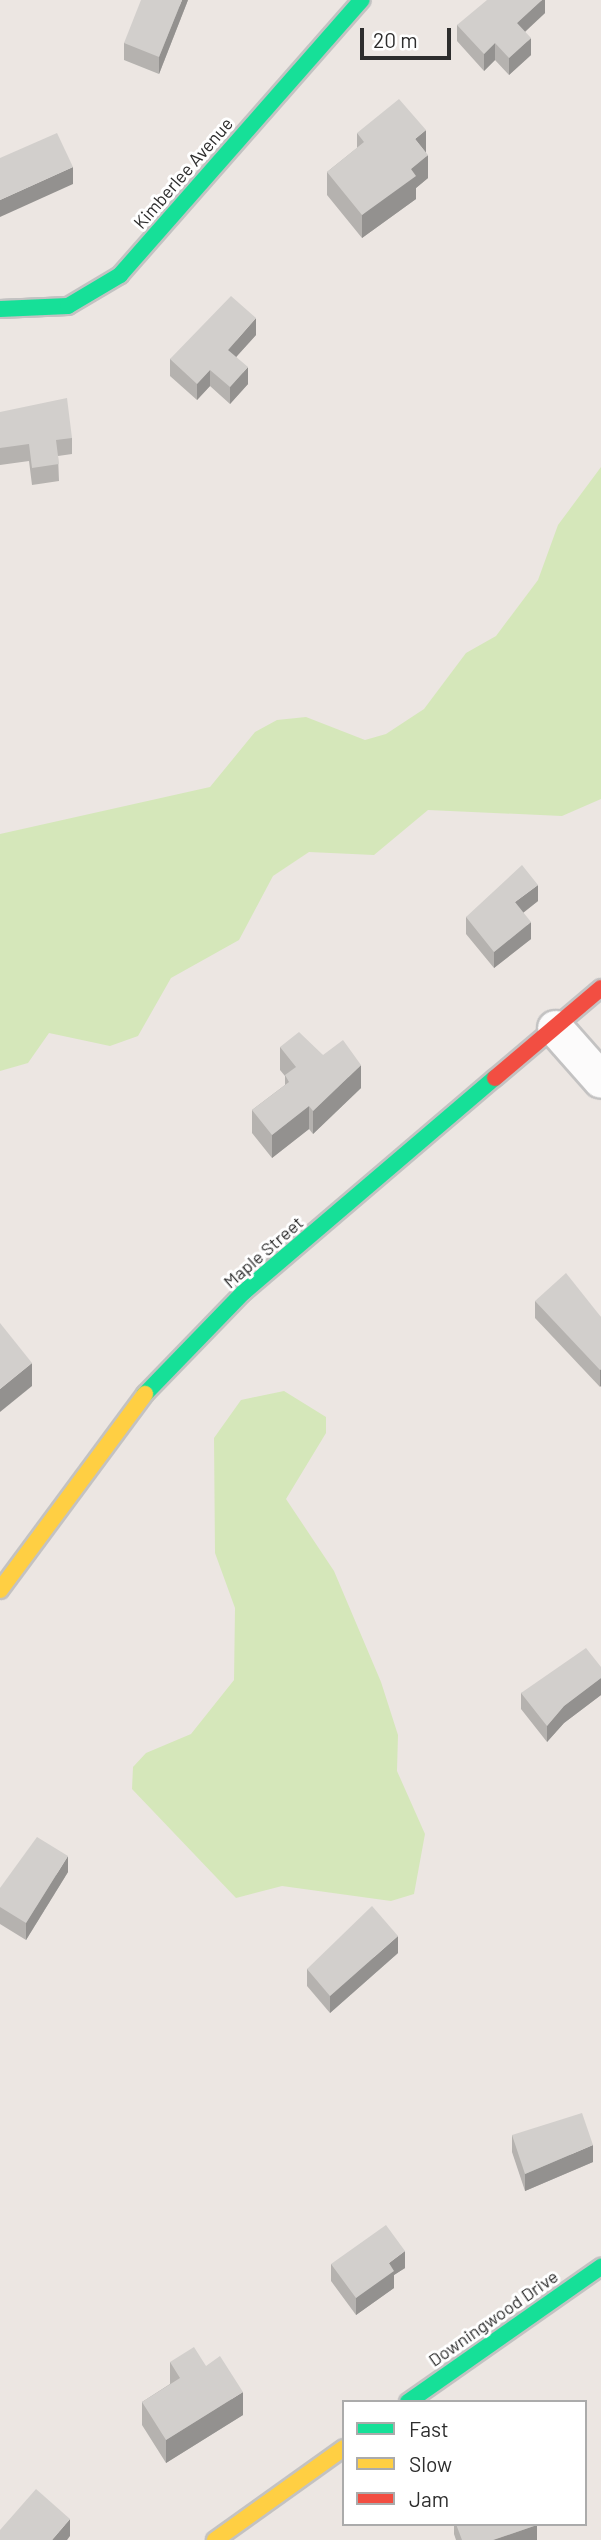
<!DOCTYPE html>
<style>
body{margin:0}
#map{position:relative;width:601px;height:2540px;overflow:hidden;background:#ece6e2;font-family:Barlow,sans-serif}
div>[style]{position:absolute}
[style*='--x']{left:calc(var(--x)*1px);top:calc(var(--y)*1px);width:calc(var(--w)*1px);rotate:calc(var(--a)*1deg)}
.green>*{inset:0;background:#d5e7ba}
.roads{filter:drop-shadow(2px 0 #c3c2c2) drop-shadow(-2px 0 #c3c2c2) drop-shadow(0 2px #c3c2c2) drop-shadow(0 -2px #c3c2c2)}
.street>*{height:35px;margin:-17.5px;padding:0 17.5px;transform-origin:17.5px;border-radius:17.5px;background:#fcfbfb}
.fast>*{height:16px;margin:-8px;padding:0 8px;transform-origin:8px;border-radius:8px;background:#16e098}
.slow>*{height:16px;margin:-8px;padding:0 8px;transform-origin:8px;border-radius:8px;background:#ffcf43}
.jam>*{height:16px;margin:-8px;padding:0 8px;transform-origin:8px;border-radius:8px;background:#f24e42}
.wall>*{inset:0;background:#b5b2af}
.shaded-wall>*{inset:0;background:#93918f}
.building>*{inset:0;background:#d2cfcc}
span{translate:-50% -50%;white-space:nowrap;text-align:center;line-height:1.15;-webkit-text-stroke:6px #fff;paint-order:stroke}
.street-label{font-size:18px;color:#2d2d2d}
.legend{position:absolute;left:342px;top:2400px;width:245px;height:126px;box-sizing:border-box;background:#fff;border:2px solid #ababab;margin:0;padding:9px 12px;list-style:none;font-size:21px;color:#2d2d2d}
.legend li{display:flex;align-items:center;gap:14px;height:35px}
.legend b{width:35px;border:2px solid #ababab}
.scale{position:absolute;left:360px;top:28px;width:91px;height:32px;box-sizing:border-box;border:4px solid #2d2d2d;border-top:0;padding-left:9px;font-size:21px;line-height:24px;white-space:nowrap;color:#2d2d2d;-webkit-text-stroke:5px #fff;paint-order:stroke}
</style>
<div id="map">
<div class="green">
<i style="clip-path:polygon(601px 467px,601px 799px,562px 816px,428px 810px,374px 855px,309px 852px,273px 876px,239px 940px,171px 978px,138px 1036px,110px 1046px,49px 1033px,28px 1063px,0 1071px,0 834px,210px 787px,255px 732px,277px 720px,306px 717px,365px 740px,386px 734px,424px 709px,466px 653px,496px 636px,538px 580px,558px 525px)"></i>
<i style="clip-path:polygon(284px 1391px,326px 1417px,326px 1433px,286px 1499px,334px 1571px,381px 1682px,398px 1735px,397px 1771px,425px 1834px,414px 1894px,391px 1901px,282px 1886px,236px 1898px,132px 1789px,133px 1767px,146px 1753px,191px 1734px,234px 1680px,235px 1608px,215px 1553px,214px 1438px,241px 1400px)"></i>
</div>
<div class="roads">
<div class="street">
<i style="--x:555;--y:1028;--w:69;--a:48.5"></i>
</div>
<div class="fast">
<i style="--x:0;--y:309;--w:68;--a:-2.5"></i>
<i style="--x:68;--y:306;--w:61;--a:-30.8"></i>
<i style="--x:120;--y:275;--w:366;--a:-48.7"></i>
<i style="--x:145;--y:1394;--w:142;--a:-45.9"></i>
<i style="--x:244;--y:1292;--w:330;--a:-40.5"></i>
<i style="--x:408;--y:2402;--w:236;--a:-35"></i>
</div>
<div class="slow">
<i style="--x:0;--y:1590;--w:244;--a:-53.5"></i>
<i style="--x:215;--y:2540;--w:158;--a:-35.5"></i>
</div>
<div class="jam">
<i style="--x:495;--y:1078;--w:139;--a:-40.3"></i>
</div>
</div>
<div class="wall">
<i style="clip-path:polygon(188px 0,159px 74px,124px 60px,124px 43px)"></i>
<i style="clip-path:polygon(545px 0,545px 13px,525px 32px,531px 55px,509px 75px,495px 60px,484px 71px,457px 41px,457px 25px)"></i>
<i style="clip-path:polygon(357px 133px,426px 152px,428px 178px,416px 188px,416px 199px,362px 238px,327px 195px,327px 172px,357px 148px)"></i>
<i style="clip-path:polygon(256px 335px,236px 357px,248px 384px,230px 404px,210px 386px,197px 400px,170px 376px,170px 359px)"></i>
<i style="clip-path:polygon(0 412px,72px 438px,72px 454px,58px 456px,59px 481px,32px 485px,29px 461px,0 465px)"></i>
<i style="clip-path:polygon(538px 901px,523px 913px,531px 939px,494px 968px,466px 934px,466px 917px)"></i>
<i style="clip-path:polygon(280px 1047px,323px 1055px,361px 1088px,313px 1134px,309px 1129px,272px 1158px,252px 1133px,252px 1110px,285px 1085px,285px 1076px,280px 1070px)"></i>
<i style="clip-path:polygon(535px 1301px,601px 1317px,600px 1387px,535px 1318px)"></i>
<i style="clip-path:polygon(601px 1667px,601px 1695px,564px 1723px,547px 1742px,521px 1709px,521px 1693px)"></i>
<i style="clip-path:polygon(68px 1872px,26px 1940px,0 1924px,0 1888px)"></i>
<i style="clip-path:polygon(398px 1953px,330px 2013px,307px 1986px,307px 1969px)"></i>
<i style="clip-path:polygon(512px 2135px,593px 2162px,525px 2191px,512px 2152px)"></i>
<i style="clip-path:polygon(331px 2264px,405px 2268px,394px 2275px,394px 2288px,356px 2315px,331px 2281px)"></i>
<i style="clip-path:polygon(170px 2362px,206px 2366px,243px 2415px,166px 2463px,142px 2425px,142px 2402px,170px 2384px)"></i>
<i style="clip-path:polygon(454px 2524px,537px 2525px,537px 2540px,456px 2540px,454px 2534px)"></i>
</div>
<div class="shaded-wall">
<i style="clip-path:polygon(182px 0,188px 0,159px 74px,159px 57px)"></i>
<i style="clip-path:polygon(542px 0,545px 0,545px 13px,517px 39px,517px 23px)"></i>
<i style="clip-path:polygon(531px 38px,531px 55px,509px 75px,509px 58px)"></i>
<i style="clip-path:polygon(495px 43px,495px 60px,484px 71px,484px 54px)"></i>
<i style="clip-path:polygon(426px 130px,426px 153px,415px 139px)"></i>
<i style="clip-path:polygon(428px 155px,428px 178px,416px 188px,416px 199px,362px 238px,362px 215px,411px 169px)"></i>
<i style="clip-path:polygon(73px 167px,73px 184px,0 217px,0 200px)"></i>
<i style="clip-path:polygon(256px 318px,256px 335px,228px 366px,228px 350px)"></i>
<i style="clip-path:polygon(248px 367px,248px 384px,230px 404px,230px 387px)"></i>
<i style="clip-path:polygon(210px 370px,210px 386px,197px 400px,197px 384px)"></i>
<i style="clip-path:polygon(538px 885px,538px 901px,515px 919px,515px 902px)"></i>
<i style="clip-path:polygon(531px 922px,531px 939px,494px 968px,494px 952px)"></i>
<i style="clip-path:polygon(361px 1065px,361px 1088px,313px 1134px,313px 1111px)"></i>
<i style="clip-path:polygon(309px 1106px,309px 1129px,272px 1158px,272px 1135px)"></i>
<i style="clip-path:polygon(32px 1363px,32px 1386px,0 1412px,0 1389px)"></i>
<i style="clip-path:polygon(601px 1369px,601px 1386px,600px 1387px,600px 1370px)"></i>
<i style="clip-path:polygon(601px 1678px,601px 1695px,564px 1723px,547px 1742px,547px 1726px,564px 1706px)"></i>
<i style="clip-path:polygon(68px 1856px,68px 1872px,26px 1940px,26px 1923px)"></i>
<i style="clip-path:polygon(398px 1936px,398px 1953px,330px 2013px,330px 1996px)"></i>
<i style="clip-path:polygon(593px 2145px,593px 2162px,525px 2191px,525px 2174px)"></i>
<i style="clip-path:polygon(405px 2251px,405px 2268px,394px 2275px,394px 2288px,356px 2315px,356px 2298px,389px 2263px)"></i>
<i style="clip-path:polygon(243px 2392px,243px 2415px,166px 2463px,166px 2440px)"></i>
<i style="clip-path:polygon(70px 2519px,70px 2536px,67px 2540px,52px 2540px)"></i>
<i style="clip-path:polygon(537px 2525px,537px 2540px,493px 2540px)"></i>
</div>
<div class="building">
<i style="clip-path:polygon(141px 0,182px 0,159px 57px,124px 43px)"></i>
<i style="clip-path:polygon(487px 0,542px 0,517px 23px,531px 38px,509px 58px,495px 43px,484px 54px,457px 25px)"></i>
<i style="clip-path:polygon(399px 99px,426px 130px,415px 139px,428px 155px,411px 169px,416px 176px,362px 215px,327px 172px,364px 142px,357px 133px)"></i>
<i style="clip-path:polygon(57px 133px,73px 167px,0 200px,0 158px)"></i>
<i style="clip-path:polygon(231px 296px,256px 318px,228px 350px,248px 367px,230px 387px,210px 370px,197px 384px,170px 359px)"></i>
<i style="clip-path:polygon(67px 398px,72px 438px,56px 440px,59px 464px,32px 468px,29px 444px,0 448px,0 412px)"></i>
<i style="clip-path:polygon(522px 865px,538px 885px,515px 902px,531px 922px,494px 952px,466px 917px)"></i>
<i style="clip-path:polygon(299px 1032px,323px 1055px,343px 1040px,361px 1065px,313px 1111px,309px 1106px,272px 1135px,252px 1110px,289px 1082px,285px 1075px,296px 1067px,280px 1047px)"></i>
<i style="clip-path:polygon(566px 1273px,601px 1317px,601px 1369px,600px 1370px,535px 1301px)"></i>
<i style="clip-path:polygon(0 1323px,32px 1363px,0 1389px)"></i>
<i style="clip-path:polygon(586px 1648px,601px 1667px,601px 1678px,564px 1706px,547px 1726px,521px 1693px)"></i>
<i style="clip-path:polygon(37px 1837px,68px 1856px,26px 1923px,0 1907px,0 1888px)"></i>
<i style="clip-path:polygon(372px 1906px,398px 1936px,330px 1996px,307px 1969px)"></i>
<i style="clip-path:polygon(582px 2113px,593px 2145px,525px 2174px,512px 2135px)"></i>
<i style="clip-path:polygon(386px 2225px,405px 2251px,389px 2263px,394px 2271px,356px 2298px,331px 2264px)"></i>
<i style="clip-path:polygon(194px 2347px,206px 2366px,220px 2356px,243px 2392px,166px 2440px,142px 2402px,180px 2378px,170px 2362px)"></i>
<i style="clip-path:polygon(36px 2489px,70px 2519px,52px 2540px,0 2540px,0 2530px)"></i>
<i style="clip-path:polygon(456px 2524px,537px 2524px,537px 2525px,493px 2540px,462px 2540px)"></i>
</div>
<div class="street-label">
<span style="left:183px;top:173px;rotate:-49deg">Kimberlee Avenue</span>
<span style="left:263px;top:1252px;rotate:-41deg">Maple Street</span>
<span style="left:493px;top:2318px;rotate:-35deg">Downingwood Drive</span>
</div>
<ul class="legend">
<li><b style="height:9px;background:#16e098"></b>Fast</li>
<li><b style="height:9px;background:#ffcf43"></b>Slow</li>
<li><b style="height:9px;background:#f24e42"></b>Jam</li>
</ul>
<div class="scale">20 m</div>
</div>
